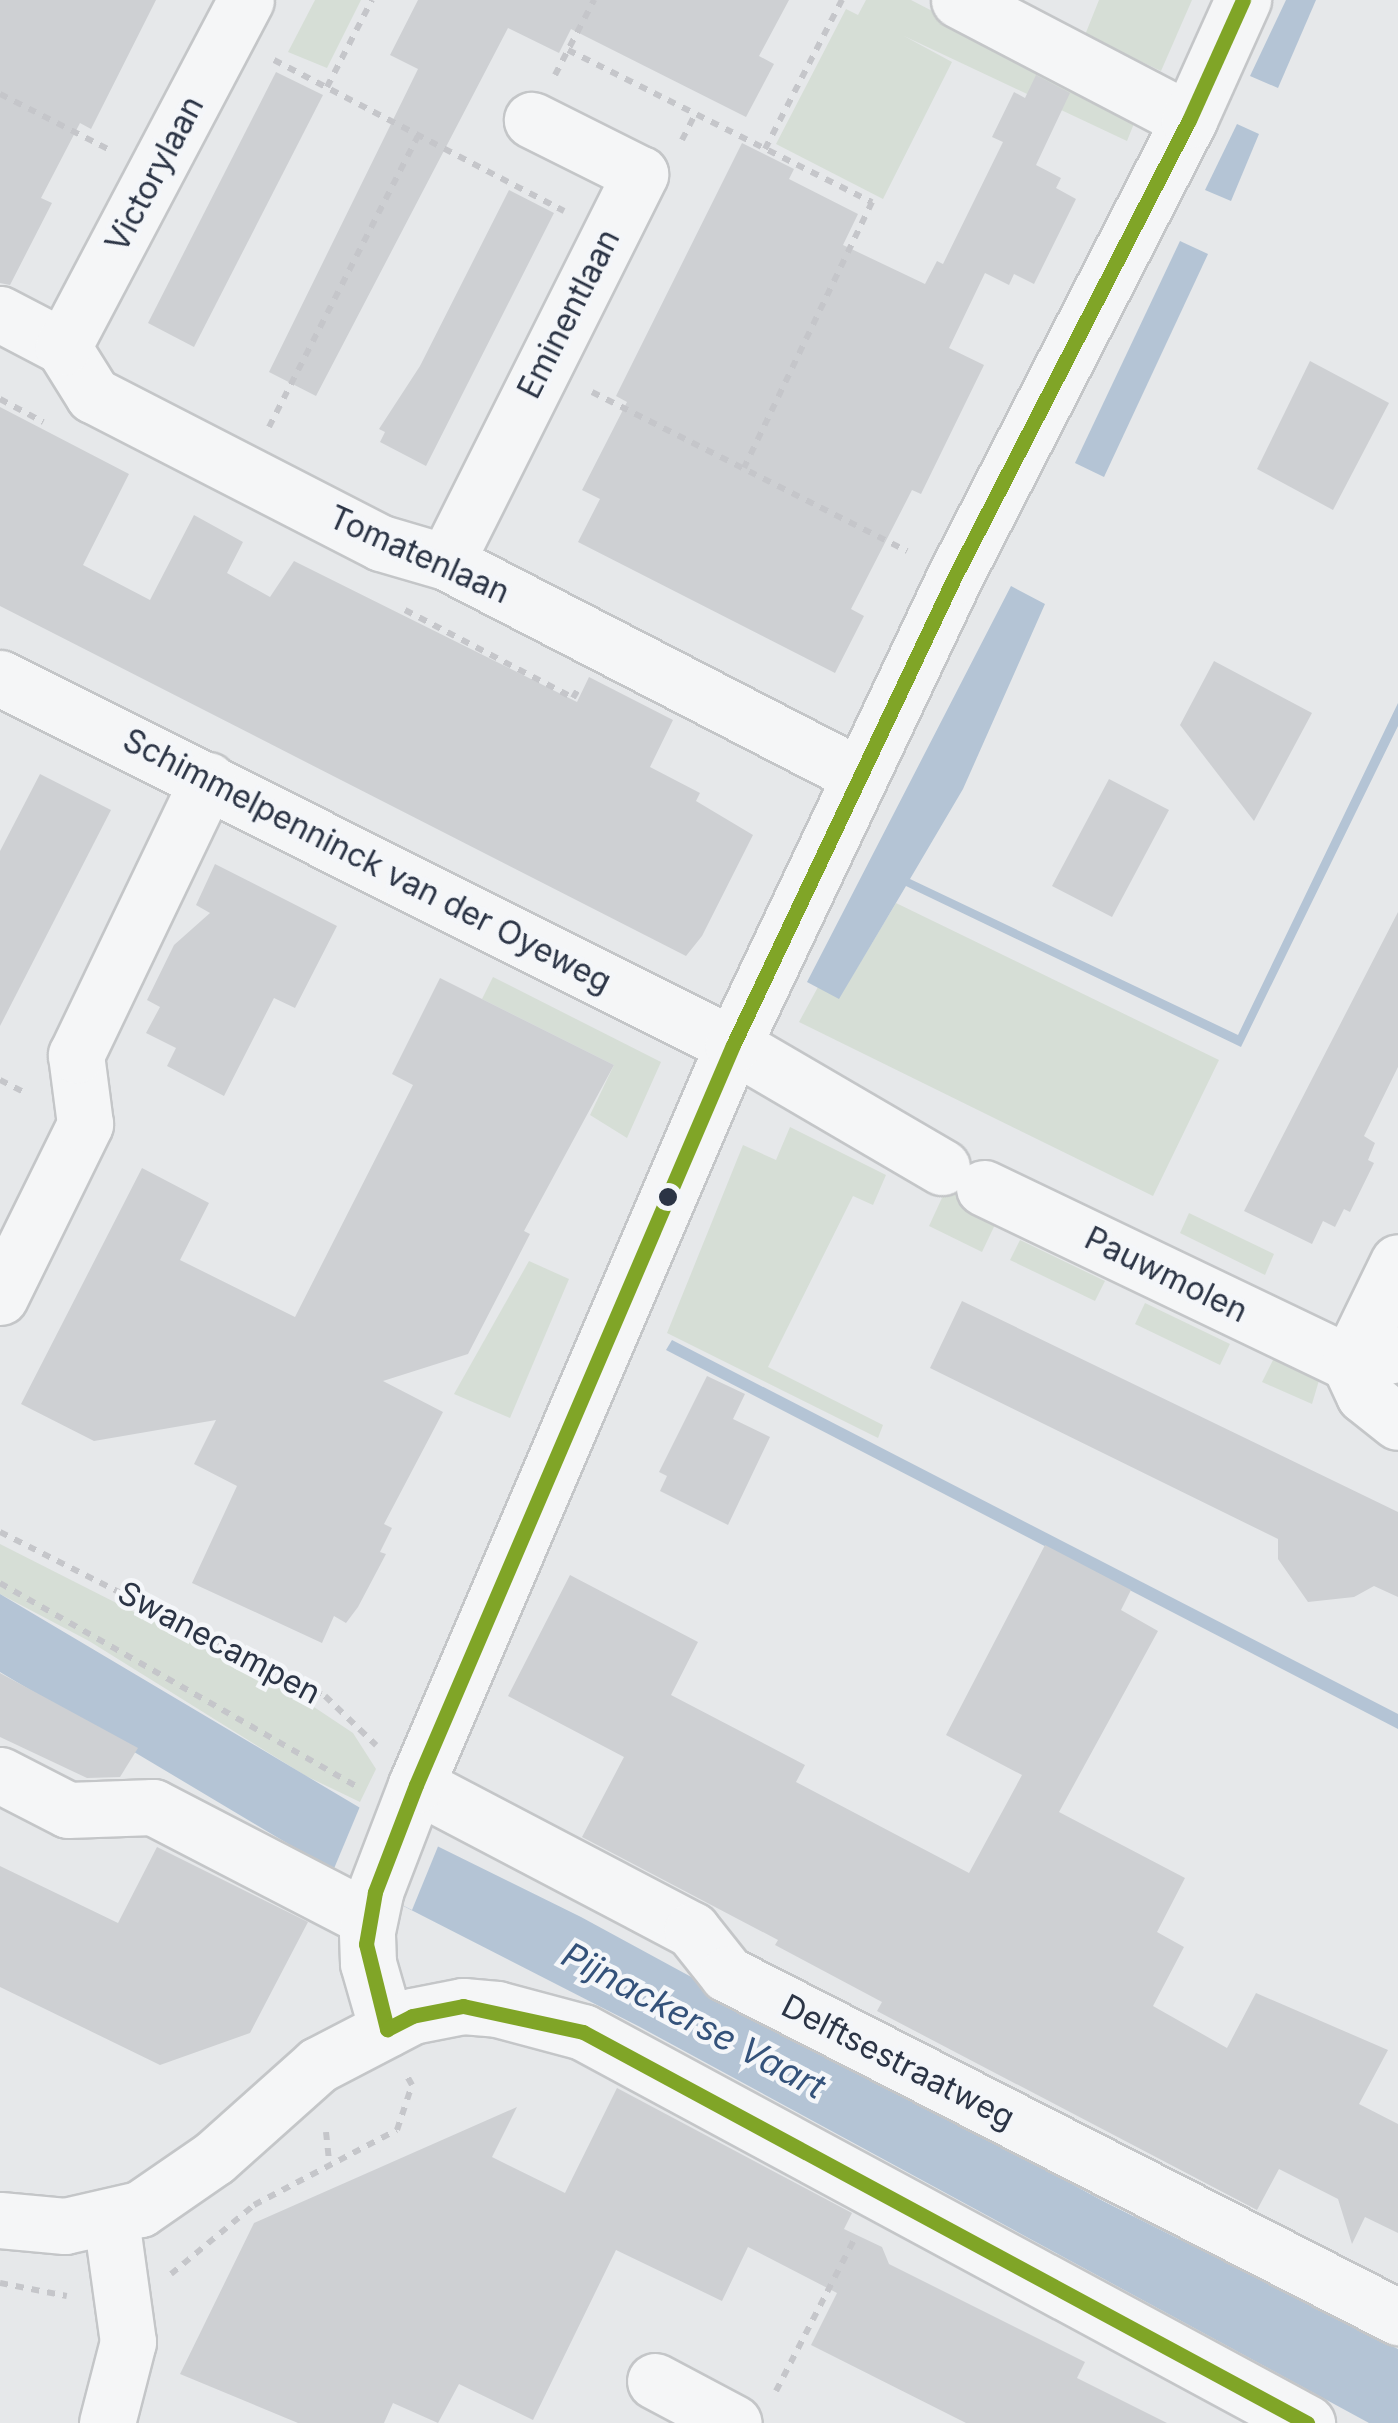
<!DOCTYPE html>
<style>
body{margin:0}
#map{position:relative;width:1398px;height:2423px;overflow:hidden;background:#e6e8ea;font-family:Inter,sans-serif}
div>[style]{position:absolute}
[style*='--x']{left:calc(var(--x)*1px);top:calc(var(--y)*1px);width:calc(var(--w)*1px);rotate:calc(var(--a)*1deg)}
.green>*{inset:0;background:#d6ded6}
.water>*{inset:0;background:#b4c4d5}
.pier>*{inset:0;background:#e6e8ea}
.building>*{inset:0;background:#ced0d3}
.path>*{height:6px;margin-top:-3px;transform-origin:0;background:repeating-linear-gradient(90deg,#c5c6ca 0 8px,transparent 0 16px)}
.roads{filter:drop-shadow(2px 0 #c4c6c8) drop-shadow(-2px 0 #c4c6c8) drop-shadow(0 2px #c4c6c8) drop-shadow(0 -2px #c4c6c8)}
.minor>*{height:55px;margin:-27.5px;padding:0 27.5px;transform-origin:27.5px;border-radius:27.5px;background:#f5f6f7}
.bus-1>*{height:15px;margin:-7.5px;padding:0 7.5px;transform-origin:7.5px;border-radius:7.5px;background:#80a527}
.dots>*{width:28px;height:28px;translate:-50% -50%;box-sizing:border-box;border:5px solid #f4f6f9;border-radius:50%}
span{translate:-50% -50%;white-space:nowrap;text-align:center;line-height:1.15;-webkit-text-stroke:9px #f4f6f9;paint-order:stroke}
.street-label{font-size:32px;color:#2b3445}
.water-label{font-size:35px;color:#34527a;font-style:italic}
</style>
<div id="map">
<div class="green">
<i style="clip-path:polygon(315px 0,361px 0,327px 68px,288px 52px)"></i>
<i style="clip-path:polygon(866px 0,911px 0,1103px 99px,1135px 121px,1127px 141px,904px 36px,952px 62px,883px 199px,776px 144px,846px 9px,858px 15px)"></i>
<i style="clip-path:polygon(1099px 0,1192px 0,1161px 71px,1085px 35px)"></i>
<i style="clip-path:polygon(896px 903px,1219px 1060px,1153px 1196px,799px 1022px,818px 987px,839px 998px)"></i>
<i style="clip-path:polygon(493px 977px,661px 1062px,627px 1138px,590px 1115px,614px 1065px,482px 999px)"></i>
<i style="clip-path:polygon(790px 1127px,886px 1175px,873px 1205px,853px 1196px,768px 1367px,883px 1425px,878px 1438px,667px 1333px,743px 1145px,776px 1160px)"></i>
<i style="clip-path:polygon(947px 1187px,1001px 1212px,982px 1252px,929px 1226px)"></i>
<i style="clip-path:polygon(1189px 1213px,1274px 1254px,1265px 1275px,1180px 1233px)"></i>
<i style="clip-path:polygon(1020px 1240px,1105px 1281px,1095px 1301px,1010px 1260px)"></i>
<i style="clip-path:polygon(529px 1261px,569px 1279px,510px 1418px,454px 1394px)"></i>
<i style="clip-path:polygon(1145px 1303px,1230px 1344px,1220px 1365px,1135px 1324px)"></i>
<i style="clip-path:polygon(1279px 1348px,1320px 1377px,1312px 1404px,1262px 1382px)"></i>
<i style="clip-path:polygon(0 1544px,290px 1691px,353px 1733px,376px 1769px,360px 1802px,306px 1776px,89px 1641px,0 1594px)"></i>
</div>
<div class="water">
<i style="clip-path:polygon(1286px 0,1316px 0,1278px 88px,1250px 76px)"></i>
<i style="clip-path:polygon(1237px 124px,1259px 134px,1231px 201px,1205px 190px)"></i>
<i style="clip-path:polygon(1180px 241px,1208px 254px,1104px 477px,1075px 463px)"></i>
<i style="clip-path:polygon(1011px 586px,1045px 604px,963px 789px,910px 879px,1238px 1035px,1398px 703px,1398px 726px,1241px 1047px,906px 886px,839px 999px,807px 982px)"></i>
<i style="clip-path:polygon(672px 1340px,1398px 1714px,1398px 1729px,666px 1350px)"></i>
<i style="clip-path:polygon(0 1594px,362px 1809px,581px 1917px,1103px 2201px,1398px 2349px,1398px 2423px,1369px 2423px,640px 2027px,327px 1867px,0 1672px)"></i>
</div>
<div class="pier">
<i style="clip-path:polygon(361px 1804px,439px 1844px,412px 1910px,333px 1871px)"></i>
</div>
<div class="building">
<i style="clip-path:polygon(0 0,156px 0,91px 129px,80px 123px,41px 198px,52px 203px,10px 285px,0 283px)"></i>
<i style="clip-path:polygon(418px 0,789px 0,759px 56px,774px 64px,746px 117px,571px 29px,559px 53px,508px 28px,316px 396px,269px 372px,418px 69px,390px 55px)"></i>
<i style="clip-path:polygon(276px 72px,323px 95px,194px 347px,148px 323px)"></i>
<i style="clip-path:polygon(1036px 75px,1070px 93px,1036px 165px,1061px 178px,1056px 188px,1076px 199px,1034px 284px,1014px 274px,1009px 285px,985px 273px,949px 348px,984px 365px,921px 494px,912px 490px,851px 609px,864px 616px,835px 673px,578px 542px,600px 499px,582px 490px,627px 402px,616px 396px,742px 143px,794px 169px,789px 179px,858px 214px,843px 245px,925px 284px,937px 261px,943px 264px,1003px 142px,992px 137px,1014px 92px,1025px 98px)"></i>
<i style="clip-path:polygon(509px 190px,554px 213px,426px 466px,380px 442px,385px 432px,379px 429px,420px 366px)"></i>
<i style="clip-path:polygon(1310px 361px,1389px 403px,1333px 510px,1257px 469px)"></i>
<i style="clip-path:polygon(0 407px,129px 474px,83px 565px,150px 600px,194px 515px,243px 542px,227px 573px,270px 597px,294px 561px,577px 702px,589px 677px,673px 720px,650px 767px,700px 793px,696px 801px,753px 835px,702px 936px,686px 956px,0 606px)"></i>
<i style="clip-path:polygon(1214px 661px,1312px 713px,1254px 821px,1180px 725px)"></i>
<i style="clip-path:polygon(40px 774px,111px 810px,0 1026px,0 851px)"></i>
<i style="clip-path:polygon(1109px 779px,1169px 810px,1112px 917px,1052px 886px)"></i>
<i style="clip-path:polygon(215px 864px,337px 926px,295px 1008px,274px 998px,224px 1096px,167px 1066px,176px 1048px,146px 1033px,160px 1007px,147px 1000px,174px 945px,210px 913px,196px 905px)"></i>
<i style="clip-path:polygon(1398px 912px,1398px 1067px,1364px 1136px,1375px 1143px,1368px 1160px,1374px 1163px,1350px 1212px,1344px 1209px,1335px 1227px,1323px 1221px,1312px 1244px,1244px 1211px)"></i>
<i style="clip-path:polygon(440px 978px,614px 1065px,524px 1231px,530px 1234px,468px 1354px,383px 1381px,443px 1412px,384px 1524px,392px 1528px,380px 1552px,386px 1554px,358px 1607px,346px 1623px,334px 1616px,322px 1643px,192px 1583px,237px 1486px,194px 1464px,216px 1420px,94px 1441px,21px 1404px,142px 1168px,209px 1203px,180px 1260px,295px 1317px,413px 1085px,392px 1074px)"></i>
<i style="clip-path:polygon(962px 1301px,1398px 1512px,1398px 1597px,1374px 1586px,1354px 1597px,1308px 1602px,1278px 1559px,1278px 1539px,930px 1368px)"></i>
<i style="clip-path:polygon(707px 1376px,745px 1394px,733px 1419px,770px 1437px,728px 1525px,660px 1491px,667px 1476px,659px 1472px)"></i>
<i style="clip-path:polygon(1045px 1545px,1131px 1590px,1121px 1610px,1158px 1631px,1059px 1812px,1185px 1878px,1157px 1932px,1184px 1947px,1153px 2006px,1227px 2048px,1256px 1993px,1388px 2050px,1359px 2104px,1398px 2124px,1398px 2233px,1365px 2217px,1352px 2244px,1338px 2199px,1279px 2169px,1257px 2210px,894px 2020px,877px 2011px,882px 2002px,775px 1945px,778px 1940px,582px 1837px,624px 1757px,508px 1696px,570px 1575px,698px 1642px,671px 1695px,805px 1765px,796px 1782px,969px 1873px,1022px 1775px,946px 1735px)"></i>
<i style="clip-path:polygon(0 1673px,138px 1748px,120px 1777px,87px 1778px,0 1737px)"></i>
<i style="clip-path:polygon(157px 1847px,308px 1922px,250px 2033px,160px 2065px,0 1987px,0 1866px,118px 1923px)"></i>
<i style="clip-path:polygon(617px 2088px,852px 2213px,844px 2229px,882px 2247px,889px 2264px,1085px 2362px,1077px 2378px,1167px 2423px,966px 2423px,811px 2345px,837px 2293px,748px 2247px,722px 2301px,616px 2250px,533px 2420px,459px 2384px,438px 2423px,393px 2403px,384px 2423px,298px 2423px,180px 2374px,254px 2223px,517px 2107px,492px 2157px,565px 2193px)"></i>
</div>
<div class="path">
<i style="--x:568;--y:50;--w:340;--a:26.6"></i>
<i style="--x:872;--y:202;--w:295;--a:115.7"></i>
<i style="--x:274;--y:60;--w:327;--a:27.5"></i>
<i style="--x:555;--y:75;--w:85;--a:-62.5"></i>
<i style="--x:327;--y:87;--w:98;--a:-62.7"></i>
<i style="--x:0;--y:94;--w:123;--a:27"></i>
<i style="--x:682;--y:140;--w:29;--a:-63"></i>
<i style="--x:765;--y:149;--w:168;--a:-62.7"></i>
<i style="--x:592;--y:392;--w:353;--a:26.8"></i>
<i style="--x:0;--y:399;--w:49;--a:28.1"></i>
<i style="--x:269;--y:427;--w:327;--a:-62.9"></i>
<i style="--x:405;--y:610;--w:190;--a:27.6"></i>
<i style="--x:573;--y:698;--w:8;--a:-60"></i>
<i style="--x:0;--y:1080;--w:29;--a:27"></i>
<i style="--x:0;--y:1532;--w:364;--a:26.8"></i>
<i style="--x:325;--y:1696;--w:71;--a:43.9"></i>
<i style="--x:0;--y:1583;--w:413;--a:29.7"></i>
<i style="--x:326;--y:2132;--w:28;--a:84"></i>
<i style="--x:171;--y:2274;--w:108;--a:-39.7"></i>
<i style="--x:254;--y:2205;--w:161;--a:-27.7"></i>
<i style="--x:397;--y:2130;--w:47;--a:-71.6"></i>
<i style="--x:412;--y:2085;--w:10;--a:-119"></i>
<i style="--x:0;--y:2283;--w:68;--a:11"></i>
<i style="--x:776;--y:2391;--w:172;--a:-62.7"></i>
</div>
<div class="roads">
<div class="minor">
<i style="--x:959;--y:0;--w:259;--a:27.6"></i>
<i style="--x:0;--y:314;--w:71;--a:27.6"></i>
<i style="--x:63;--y:347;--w:57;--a:58"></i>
<i style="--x:93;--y:395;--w:324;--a:27.2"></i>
<i style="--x:381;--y:543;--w:68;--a:16.3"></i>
<i style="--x:446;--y:562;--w:465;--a:27.3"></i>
<i style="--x:63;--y:347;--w:392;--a:-62.2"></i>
<i style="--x:446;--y:562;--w:434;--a:-63.4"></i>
<i style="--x:640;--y:174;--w:121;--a:-153.4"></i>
<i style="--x:0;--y:678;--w:820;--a:26.6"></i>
<i style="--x:733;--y:1045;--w:242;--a:30.3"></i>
<i style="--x:984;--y:1188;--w:405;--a:25.6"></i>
<i style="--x:1349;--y:1363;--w:50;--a:-10.4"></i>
<i style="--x:0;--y:1297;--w:193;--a:-63.8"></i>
<i style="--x:85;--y:1124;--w:70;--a:-97.4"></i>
<i style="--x:76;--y:1055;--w:305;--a:-64.4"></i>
<i style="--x:1349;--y:1363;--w:112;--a:-64.1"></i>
<i style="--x:1349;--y:1363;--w:35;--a:65"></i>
<i style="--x:1364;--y:1395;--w:43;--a:38.5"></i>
<i style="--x:0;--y:1775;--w:76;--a:27.2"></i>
<i style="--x:68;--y:1810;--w:85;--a:-2"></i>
<i style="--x:153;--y:1807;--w:243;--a:27.4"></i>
<i style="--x:416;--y:1785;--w:312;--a:27.7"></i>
<i style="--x:692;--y:1930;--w:56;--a:51.5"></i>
<i style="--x:727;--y:1974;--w:754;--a:27.08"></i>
<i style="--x:387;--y:2029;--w:69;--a:-106.1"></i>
<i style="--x:368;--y:1963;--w:32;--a:-92"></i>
<i style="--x:367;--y:1931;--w:40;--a:-78"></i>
<i style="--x:375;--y:1892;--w:115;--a:-69"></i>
<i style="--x:416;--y:1785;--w:805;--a:-66.81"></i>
<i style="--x:733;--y:1045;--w:519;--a:-64.67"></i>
<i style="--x:955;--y:576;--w:513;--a:-62.84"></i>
<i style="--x:1189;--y:120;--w:132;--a:-65.8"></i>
<i style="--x:0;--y:2220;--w:65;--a:5.3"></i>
<i style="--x:65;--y:2226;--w:77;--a:-12.8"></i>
<i style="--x:140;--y:2209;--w:90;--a:-34.6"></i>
<i style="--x:214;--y:2158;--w:140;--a:-41.8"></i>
<i style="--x:318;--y:2065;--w:106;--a:-27.5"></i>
<i style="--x:412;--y:2016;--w:52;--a:-11.1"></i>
<i style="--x:463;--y:2006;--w:34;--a:5"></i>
<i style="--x:497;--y:2009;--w:89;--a:15"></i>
<i style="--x:583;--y:2032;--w:823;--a:28.37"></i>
<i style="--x:655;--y:2381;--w:89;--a:28"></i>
<i style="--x:107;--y:2423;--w:84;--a:-75.5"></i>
<i style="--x:128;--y:2342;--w:124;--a:-97.9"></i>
</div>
</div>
<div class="bus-1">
<i style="--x:1243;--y:0;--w:132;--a:114.2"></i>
<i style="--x:1189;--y:120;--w:513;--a:117.16"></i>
<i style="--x:955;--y:576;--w:519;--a:115.33"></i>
<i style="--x:733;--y:1045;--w:805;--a:113.19"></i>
<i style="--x:416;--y:1785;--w:115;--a:111"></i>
<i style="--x:375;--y:1892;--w:53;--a:99.8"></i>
<i style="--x:366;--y:1944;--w:88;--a:76.1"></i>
<i style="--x:387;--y:2029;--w:28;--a:-27"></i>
<i style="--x:412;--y:2016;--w:52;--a:-11.1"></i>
<i style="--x:463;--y:2006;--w:123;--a:12.2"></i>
<i style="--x:583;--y:2032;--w:823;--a:28.37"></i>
</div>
<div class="dots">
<i style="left:668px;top:1197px;background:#2b3445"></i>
</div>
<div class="street-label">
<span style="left:155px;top:174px;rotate:-62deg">Victorylaan</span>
<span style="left:569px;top:314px;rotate:-63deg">Eminentlaan</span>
<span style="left:419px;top:555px;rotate:24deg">Tomatenlaan</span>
<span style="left:367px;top:861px;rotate:27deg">Schimmelpenninck van der Oyeweg</span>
<span style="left:1166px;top:1275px;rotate:26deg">Pauwmolen</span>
<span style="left:219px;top:1643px;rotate:28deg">Swanecampen</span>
<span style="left:898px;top:2062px;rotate:27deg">Delftsestraatweg</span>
</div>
<div class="water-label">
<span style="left:694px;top:2020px;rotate:28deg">Pijnackerse Vaart</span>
</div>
</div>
